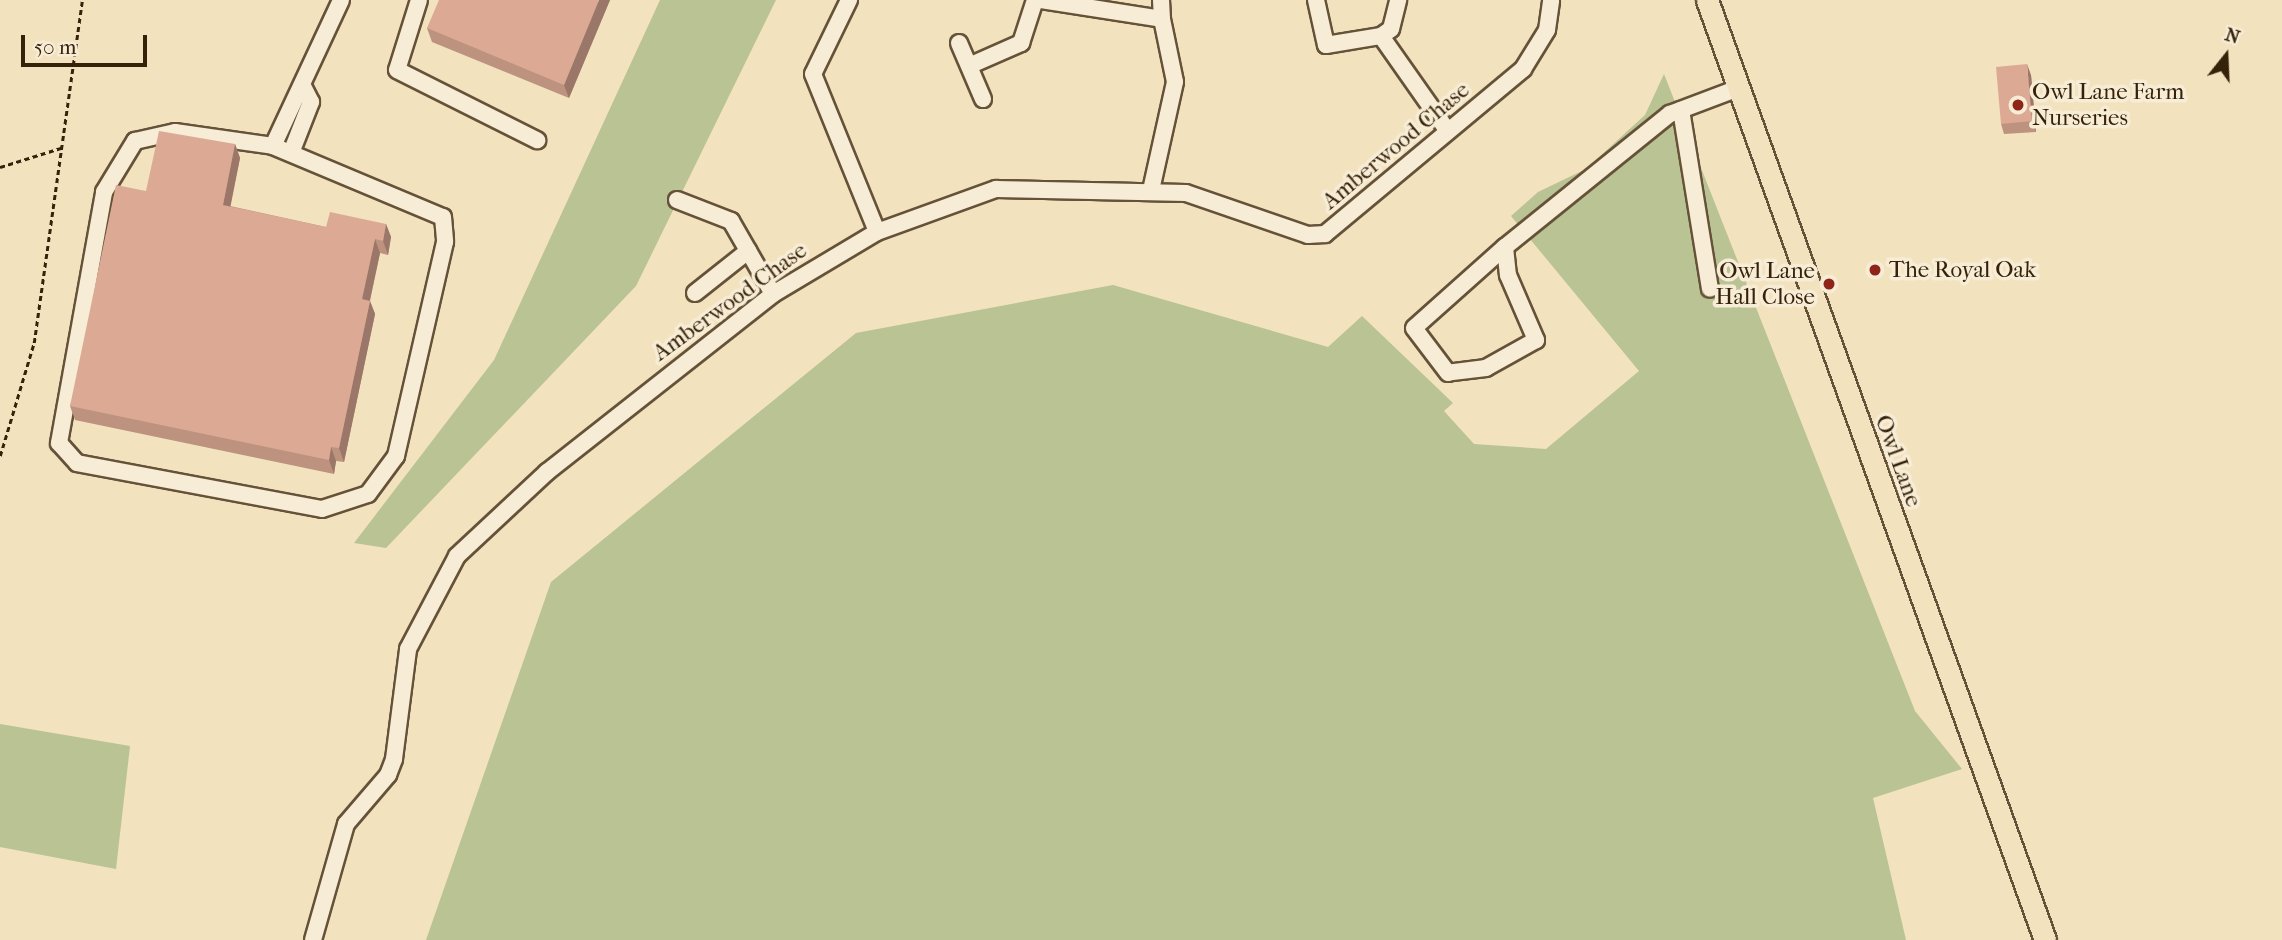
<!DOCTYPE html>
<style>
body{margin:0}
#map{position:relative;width:2282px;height:940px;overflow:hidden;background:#f2e2be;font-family:"IM FELL French Canon",serif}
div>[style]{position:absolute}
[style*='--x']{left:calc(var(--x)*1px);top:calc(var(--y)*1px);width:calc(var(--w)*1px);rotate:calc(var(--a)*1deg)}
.green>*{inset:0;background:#b9c393}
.path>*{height:2.5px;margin-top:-1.25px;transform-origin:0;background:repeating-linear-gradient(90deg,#36220b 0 5px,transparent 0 8.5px)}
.roads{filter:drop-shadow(2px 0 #655238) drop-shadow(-2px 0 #655238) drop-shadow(0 2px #655238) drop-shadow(0 -2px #655238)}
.minor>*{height:16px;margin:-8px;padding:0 8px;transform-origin:8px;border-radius:8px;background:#f7ecd5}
.major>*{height:21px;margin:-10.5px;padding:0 10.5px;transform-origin:10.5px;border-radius:10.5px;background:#f2e2be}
.wall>*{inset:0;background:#bd927f}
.shaded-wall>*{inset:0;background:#9a7768}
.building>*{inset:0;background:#dcaa94}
.dots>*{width:19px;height:19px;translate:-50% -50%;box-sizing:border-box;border:4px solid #f7ecd5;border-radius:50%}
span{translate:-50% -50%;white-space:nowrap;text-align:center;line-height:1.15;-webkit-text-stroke:7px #f7ecd5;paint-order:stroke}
.poi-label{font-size:23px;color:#36220b}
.left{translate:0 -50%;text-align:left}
.right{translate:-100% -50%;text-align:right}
.street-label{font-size:23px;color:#36220b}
.north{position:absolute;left:2191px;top:21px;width:70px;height:70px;-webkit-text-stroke:5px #f7ecd5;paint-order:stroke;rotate:18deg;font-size:19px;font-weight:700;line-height:28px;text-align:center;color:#36220b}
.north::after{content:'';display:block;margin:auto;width:24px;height:32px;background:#36220b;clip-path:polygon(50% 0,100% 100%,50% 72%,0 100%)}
.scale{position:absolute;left:21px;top:35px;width:126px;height:32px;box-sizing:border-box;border:4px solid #36220b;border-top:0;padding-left:9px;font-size:21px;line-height:24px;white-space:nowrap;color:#36220b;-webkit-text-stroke:5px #f7ecd5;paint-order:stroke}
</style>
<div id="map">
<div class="green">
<i style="clip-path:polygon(660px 0,776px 0,636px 286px,386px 548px,354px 543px,494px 360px)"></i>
<i style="clip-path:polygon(1664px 74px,1915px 711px,1962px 769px,1873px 798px,1906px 940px,426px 940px,551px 582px,856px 333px,1113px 285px,1328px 347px,1362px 316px,1453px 403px,1444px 411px,1474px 444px,1546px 449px,1639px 371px,1511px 216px,1538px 192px,1586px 169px,1645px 115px)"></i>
<i style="clip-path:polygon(0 724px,130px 746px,116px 869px,0 847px)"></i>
</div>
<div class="path">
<i style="--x:0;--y:167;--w:67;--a:-17.4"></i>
<i style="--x:0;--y:456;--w:118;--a:-73.3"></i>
<i style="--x:34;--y:343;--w:346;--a:-82"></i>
</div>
<div class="roads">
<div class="minor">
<i style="--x:419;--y:0;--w:73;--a:107.4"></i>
<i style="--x:397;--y:70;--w:157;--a:26.6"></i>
<i style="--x:849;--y:0;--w:82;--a:115.9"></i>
<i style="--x:813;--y:74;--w:170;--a:67.9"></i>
<i style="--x:1041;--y:0;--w:122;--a:8.9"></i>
<i style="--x:1162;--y:19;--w:64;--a:78.3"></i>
<i style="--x:1175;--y:82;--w:111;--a:102.5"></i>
<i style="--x:1161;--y:0;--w:19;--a:87"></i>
<i style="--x:1316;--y:0;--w:46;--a:77.5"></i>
<i style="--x:1326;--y:45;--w:56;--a:-9.3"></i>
<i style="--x:1381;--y:36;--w:115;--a:54.9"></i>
<i style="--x:1381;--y:36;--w:12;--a:-35"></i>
<i style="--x:1391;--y:29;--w:30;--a:-76"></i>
<i style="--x:959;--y:43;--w:61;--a:66.8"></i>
<i style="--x:971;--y:65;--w:55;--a:-23.7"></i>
<i style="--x:1021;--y:43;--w:45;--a:-72"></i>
<i style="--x:1681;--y:110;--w:181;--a:80.8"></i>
<i style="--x:175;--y:132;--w:99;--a:8.1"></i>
<i style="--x:273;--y:146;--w:184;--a:22.7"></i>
<i style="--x:443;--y:217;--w:25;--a:85"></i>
<i style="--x:445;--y:242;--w:220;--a:102.9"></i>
<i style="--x:396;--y:456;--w:47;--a:126.4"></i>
<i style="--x:368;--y:494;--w:48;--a:161.9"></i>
<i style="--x:322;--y:509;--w:249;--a:-169.4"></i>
<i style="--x:77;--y:463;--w:27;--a:-132"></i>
<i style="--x:59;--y:443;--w:255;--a:-79.8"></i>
<i style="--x:104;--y:192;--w:60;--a:-58.7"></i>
<i style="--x:135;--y:141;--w:41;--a:-12.7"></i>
<i style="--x:273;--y:146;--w:161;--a:-65"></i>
<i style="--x:291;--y:153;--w:55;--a:-68.6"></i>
<i style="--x:311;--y:102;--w:16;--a:-117"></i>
<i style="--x:677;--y:200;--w:58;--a:21.3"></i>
<i style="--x:731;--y:221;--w:84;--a:60.1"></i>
<i style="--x:1505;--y:247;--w:28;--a:84"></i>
<i style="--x:1508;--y:275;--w:71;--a:66.7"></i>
<i style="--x:1536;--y:340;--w:57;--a:150.8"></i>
<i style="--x:1486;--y:368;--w:38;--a:173"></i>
<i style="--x:1448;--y:373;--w:56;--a:-127.1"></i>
<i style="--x:1414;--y:328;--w:122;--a:-41.7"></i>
<i style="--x:1505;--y:247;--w:212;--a:-38.9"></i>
<i style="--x:1670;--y:114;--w:71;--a:-20.7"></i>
<i style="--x:695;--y:293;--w:68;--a:-38.4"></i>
<i style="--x:313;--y:940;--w:121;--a:-74.1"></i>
<i style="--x:346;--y:824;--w:65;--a:-49.4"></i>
<i style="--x:388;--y:775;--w:17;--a:-69"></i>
<i style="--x:394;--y:759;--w:111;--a:-82.7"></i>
<i style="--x:408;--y:649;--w:105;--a:-62.2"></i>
<i style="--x:457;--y:556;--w:123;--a:-43"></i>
<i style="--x:547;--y:472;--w:288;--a:-38.2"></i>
<i style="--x:773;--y:294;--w:121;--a:-30.8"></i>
<i style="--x:877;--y:232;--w:127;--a:-19.9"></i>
<i style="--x:996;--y:189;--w:190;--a:1.2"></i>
<i style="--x:1186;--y:193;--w:129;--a:19"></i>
<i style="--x:1308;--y:235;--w:17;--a:-3"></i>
<i style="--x:1325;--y:234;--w:258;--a:-39.8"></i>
<i style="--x:1523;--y:69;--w:46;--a:-58.4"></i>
<i style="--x:1547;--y:30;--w:30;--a:-82"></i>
</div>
<div class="major">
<i style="--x:1707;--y:0;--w:999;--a:70.22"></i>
</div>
</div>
<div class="wall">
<i style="clip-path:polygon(610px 0,569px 98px,432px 42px,427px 28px)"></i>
<i style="clip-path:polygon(2031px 75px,2036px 132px,2004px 134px,2001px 124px)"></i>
<i style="clip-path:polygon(235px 144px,240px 158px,230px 206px,326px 227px,386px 224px,391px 237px,388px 255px,380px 253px,370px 301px,375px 314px,344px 462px,336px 461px,334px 474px,75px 420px,70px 406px,146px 191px)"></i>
</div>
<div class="shaded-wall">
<i style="clip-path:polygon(599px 0,610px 0,569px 98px,564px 85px)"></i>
<i style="clip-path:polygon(2027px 64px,2031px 75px,2036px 132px,2032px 121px)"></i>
<i style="clip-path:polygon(235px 144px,240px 158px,228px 219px,223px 205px)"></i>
<i style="clip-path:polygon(386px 224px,391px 237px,388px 255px,383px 241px)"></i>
<i style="clip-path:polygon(375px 239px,380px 253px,367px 313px,362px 299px)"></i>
<i style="clip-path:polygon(370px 301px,375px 314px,344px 462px,339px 448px)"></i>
<i style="clip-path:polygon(331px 447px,336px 461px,334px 474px,329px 460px)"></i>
</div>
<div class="building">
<i style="clip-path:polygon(439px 0,599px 0,564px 85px,427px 28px)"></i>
<i style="clip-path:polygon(2027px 64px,2032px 121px,2001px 124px,1996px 67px)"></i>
<i style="clip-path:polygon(159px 131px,235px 144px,223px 205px,326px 227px,330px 212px,386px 224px,383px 241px,375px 239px,362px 299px,370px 301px,339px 448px,331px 447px,329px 460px,70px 406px,116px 185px,146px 191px)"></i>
</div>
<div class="dots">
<i style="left:2018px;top:105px;background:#8f2418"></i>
<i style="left:1875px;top:270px;background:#8f2418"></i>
<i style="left:1829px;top:284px;background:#8f2418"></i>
</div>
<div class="poi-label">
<span class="left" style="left:2032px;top:105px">Owl Lane Farm<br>Nurseries</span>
<span class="left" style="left:1889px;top:270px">The Royal Oak</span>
<span class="right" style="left:1815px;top:284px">Owl Lane<br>Hall Close</span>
</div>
<div class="street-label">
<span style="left:1396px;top:146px;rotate:-40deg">Amberwood Chase</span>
<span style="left:730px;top:302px;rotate:-36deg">Amberwood Chase</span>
<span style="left:1898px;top:461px;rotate:70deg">Owl Lane</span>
</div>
<div class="north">N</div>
<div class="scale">50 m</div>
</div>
